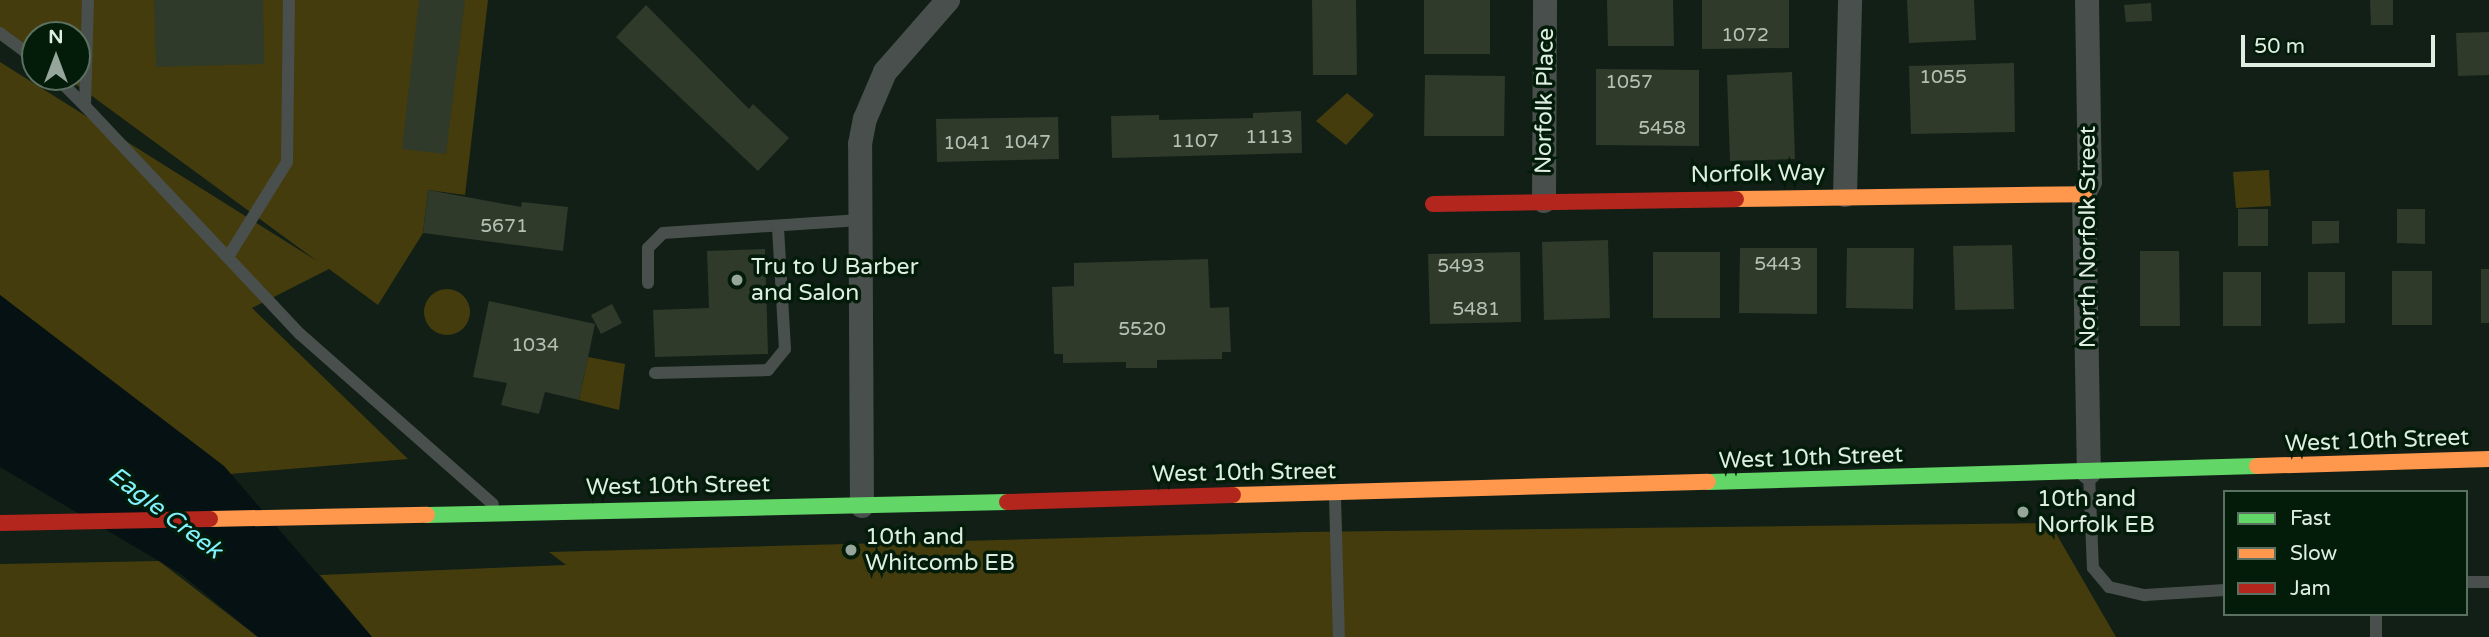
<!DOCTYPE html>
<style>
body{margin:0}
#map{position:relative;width:2489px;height:637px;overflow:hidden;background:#121f16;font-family:"Varela Round",sans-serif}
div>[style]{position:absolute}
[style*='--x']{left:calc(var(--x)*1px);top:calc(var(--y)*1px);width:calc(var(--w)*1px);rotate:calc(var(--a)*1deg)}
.green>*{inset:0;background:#443c0d}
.round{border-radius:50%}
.water>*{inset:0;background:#051112}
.building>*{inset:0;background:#2f3a2a}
.lane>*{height:12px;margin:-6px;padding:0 6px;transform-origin:6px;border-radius:6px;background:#484f4c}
.street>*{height:24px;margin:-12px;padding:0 12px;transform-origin:12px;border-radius:12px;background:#484f4c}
.fast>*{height:16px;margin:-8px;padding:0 8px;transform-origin:8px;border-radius:8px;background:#63d668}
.slow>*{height:16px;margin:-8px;padding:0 8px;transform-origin:8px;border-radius:8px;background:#ff974d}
.jam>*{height:16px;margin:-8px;padding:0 8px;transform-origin:8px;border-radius:8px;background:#b3261e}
.dots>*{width:19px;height:19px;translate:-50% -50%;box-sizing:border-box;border:4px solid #031c0a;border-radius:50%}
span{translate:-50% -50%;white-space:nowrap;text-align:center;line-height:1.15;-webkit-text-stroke:7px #031c0a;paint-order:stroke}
.number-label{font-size:19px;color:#b3c1b3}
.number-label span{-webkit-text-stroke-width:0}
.street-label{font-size:23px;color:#dfeee1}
.poi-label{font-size:23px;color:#dfeee1}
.left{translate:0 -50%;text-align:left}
.water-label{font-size:24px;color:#81f3fe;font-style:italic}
.legend{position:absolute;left:2223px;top:490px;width:245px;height:126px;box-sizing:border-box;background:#031c0a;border:2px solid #5b7060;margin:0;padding:9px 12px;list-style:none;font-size:21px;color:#dfeee1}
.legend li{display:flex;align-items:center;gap:14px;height:35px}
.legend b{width:35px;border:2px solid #5b7060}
.north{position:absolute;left:21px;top:21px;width:70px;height:70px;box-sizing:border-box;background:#031c0a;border:2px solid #5b7060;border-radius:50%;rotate:0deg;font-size:19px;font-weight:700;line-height:28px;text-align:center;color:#dfeee1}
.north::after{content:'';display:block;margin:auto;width:24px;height:32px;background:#97a69a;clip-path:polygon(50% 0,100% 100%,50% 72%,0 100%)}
.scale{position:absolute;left:2241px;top:35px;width:194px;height:32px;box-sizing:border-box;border:4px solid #dfeee1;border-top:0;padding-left:9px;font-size:21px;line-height:24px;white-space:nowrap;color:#dfeee1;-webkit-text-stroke:5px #031c0a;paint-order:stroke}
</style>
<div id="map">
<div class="green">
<i style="clip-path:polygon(0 0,488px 0,465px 195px,428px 190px,423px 233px,378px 305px,329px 269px,252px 308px,408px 459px,230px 474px,0 295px,0 62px,317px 261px,66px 77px,77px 77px,77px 35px,35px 35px,35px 54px,0 29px)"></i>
<i style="clip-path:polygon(1347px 93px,1374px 115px,1346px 145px,1316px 121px)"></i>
<i style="clip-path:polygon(2269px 170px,2271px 206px,2236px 208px,2233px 172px)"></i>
<i class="round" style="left:424px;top:289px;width:46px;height:46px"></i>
<i style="clip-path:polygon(588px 357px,625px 364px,619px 410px,579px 400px)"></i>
<i style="clip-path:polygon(2050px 523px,2116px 637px,372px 637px,320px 575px,566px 565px,549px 552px,1303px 532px)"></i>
<i style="clip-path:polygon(159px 561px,258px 637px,0 637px,0 564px)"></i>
</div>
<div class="water">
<i style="clip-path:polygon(0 295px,224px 466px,372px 637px,258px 637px,181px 574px,0 467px)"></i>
</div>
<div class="building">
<i style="clip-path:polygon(154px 0,263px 0,264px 64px,156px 67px)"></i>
<i style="clip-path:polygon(419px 0,465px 0,446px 154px,402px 149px)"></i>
<i style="clip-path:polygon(1312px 0,1356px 0,1357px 75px,1313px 75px)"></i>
<i style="clip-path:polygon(1424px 0,1490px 0,1490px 54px,1424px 54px)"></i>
<i style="clip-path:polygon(1607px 0,1673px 0,1674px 46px,1608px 46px)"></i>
<i style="clip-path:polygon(1702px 0,1789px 0,1789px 48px,1702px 49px)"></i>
<i style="clip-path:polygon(1907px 0,1974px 0,1976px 40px,1909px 43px)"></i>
<i style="clip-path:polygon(2370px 0,2393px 0,2393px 25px,2371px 25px)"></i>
<i style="clip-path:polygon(2151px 3px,2152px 21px,2126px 22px,2124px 5px)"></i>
<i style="clip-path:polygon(646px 5px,749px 109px,753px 104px,789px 138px,758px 171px,616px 37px)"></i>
<i style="clip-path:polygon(2489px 32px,2489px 75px,2458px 76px,2456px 33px)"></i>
<i style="clip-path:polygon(2014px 63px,2015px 132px,1911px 134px,1909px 66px)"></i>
<i style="clip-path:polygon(1596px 69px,1699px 70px,1699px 146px,1596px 145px)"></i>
<i style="clip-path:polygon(1792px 72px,1795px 159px,1730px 161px,1727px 75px)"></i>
<i style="clip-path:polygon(1425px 75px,1505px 76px,1504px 136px,1424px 136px)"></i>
<i style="clip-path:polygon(1301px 111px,1302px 153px,1112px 158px,1111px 116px,1159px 115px,1159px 120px,1253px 118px,1253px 113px)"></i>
<i style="clip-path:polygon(1058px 117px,1059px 159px,937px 162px,936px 119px)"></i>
<i style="clip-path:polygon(428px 190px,521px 207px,522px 202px,568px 207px,563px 251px,423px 233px)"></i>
<i style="clip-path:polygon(2238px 209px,2268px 209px,2268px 246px,2238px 246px)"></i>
<i style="clip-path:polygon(2397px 209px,2425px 209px,2425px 244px,2397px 243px)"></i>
<i style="clip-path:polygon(2312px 221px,2339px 221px,2339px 243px,2312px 244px)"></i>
<i style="clip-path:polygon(1608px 240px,1610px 318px,1544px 320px,1542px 242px)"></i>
<i style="clip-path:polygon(2012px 245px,2014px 309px,1955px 310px,1953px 246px)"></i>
<i style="clip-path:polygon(1740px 248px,1817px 248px,1817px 314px,1739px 313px)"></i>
<i style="clip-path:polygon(1847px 248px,1914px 248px,1913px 309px,1846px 308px)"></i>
<i style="clip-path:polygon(765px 249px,768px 354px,655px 357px,653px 310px,709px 308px,707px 251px)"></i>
<i style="clip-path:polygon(2140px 251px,2179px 251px,2180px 326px,2140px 326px)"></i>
<i style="clip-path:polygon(1520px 252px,1521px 322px,1430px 324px,1428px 254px)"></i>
<i style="clip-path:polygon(1653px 252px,1720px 252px,1720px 318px,1653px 318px)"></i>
<i style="clip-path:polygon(1208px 259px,1210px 308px,1229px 307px,1231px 352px,1222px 352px,1222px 359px,1157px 360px,1157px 368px,1126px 368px,1126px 362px,1063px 363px,1063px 354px,1054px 354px,1052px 287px,1074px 286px,1074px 263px)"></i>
<i style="clip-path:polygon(2481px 269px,2489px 269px,2489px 323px,2481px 323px)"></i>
<i style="clip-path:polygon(2392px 271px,2432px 271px,2432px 325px,2392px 325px)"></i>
<i style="clip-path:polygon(2223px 272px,2261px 272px,2261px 326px,2223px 326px)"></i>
<i style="clip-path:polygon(2308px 272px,2345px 272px,2345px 323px,2308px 324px)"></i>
<i style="clip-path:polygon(489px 301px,595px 324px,579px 400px,545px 392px,539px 414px,501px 405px,507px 383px,473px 377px)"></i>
<i style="clip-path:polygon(612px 304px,622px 323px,601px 334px,591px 315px)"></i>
</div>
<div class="lane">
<i style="--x:0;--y:33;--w:44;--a:36.6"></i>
<i style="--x:56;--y:77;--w:41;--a:45"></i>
<i style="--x:85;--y:106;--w:106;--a:-88.4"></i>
<i style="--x:85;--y:106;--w:313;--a:46.7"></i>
<i style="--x:300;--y:334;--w:257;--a:41.4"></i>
<i style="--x:228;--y:257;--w:112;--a:-58.2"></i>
<i style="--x:287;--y:162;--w:162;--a:-89.3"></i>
<i style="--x:648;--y:283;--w:35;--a:-90"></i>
<i style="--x:648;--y:248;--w:21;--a:-45"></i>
<i style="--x:663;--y:233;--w:194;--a:-3.8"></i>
<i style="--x:655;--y:373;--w:113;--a:-1.5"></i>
<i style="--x:768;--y:370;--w:27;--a:-51"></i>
<i style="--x:785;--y:349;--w:123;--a:-93.3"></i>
<i style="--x:2089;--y:474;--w:94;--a:87.6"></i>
<i style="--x:2093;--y:568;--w:25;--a:50"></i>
<i style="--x:2109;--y:587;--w:37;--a:13"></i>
<i style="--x:2145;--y:595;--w:80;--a:-3.6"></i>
<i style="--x:1335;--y:497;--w:140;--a:88.4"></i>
<i style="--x:2466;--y:582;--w:23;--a:0"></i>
<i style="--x:2376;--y:614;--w:23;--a:90"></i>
</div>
<div class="street">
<i style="--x:2087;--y:0;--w:182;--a:89.1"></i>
<i style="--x:2090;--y:182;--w:13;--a:117"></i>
<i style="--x:2084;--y:194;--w:279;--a:89"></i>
<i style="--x:1845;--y:195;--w:195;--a:-88.5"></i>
<i style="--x:1544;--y:201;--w:201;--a:-89.7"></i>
<i style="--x:862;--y:506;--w:362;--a:-90.3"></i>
<i style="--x:860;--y:144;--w:25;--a:-79"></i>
<i style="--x:865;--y:119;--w:51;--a:-66.9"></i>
<i style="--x:885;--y:72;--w:96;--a:-48.8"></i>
</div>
<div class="fast">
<i style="--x:1708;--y:482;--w:549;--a:-1.67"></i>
<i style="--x:427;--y:515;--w:580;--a:-1.28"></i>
</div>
<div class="slow">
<i style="--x:1736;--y:199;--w:348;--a:-0.8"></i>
<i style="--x:2257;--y:466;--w:232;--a:-1.7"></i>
<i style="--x:1233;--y:495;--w:475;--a:-1.6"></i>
<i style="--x:210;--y:519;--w:217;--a:-1.1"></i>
</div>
<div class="jam">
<i style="--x:1433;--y:204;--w:303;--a:-0.9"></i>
<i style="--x:1007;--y:502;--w:226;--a:-1.8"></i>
<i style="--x:0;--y:523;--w:210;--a:-1.1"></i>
</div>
<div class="dots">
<i style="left:737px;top:280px;background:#97a69a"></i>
<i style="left:2023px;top:512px;background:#97a69a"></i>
<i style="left:851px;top:550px;background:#97a69a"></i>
</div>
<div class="number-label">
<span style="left:1745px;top:36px">1072</span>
<span style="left:1943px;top:78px">1055</span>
<span style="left:1629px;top:83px">1057</span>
<span style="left:1662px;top:129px">5458</span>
<span style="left:1269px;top:138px">1113</span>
<span style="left:1195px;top:142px">1107</span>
<span style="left:1027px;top:143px">1047</span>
<span style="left:967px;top:144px">1041</span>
<span style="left:504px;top:227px">5671</span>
<span style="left:1778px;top:265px">5443</span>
<span style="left:1461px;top:267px">5493</span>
<span style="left:1476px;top:310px">5481</span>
<span style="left:1142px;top:330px">5520</span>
<span style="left:535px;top:346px">1034</span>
</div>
<div class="street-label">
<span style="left:1545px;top:101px;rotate:-89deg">Norfolk Place</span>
<span style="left:1758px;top:174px;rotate:-1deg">Norfolk Way</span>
<span style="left:2088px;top:237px;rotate:-90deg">North Norfolk Street</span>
<span style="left:2377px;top:441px;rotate:-2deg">West 10th Street</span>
<span style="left:1811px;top:458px;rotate:-2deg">West 10th Street</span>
<span style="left:1244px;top:473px;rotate:-1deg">West 10th Street</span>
<span style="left:678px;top:486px;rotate:-1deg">West 10th Street</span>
</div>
<div class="poi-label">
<span class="left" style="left:751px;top:280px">Tru to U Barber<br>and Salon</span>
<span class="left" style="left:2037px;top:512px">10th and<br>Norfolk EB</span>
<span class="left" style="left:865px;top:550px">10th and<br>Whitcomb EB</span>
</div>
<div class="water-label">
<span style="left:165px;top:513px;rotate:37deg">Eagle Creek</span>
</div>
<ul class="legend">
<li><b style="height:9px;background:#63d668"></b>Fast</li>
<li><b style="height:9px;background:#ff974d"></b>Slow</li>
<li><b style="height:9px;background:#b3261e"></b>Jam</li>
</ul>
<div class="north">N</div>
<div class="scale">50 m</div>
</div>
